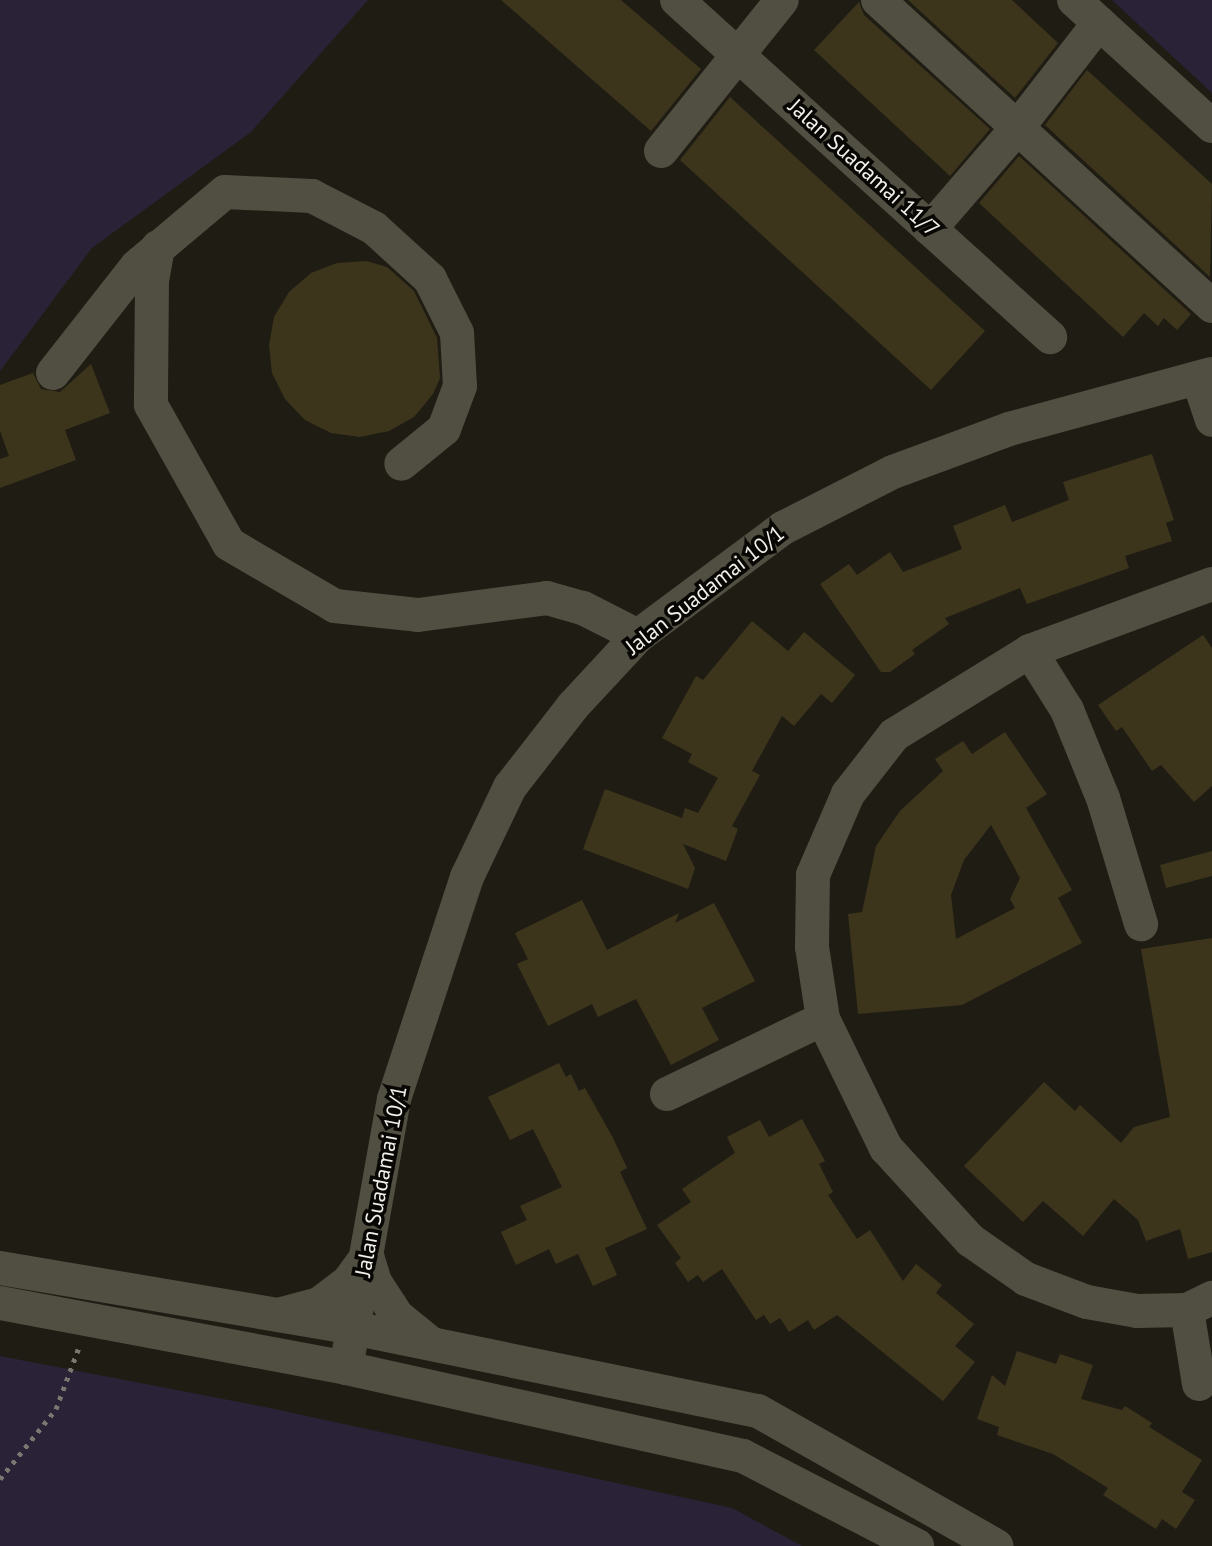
<!DOCTYPE html>
<style>
body{margin:0}
#map{position:relative;width:1212px;height:1546px;overflow:hidden;background:#1f1c14;font-family:"PT Sans",sans-serif}
div>[style]{position:absolute}
[style*='--x']{left:calc(var(--x)*1px);top:calc(var(--y)*1px);width:calc(var(--w)*1px);rotate:calc(var(--a)*1deg)}
.green>*{inset:0;background:#2a2237}
.building>*{inset:0;background:#3c351c}
.path>*{height:5px;margin-top:-2.5px;transform-origin:0;background:repeating-linear-gradient(90deg,#797770 0 4px,transparent 0 10px)}
.minor>*{height:34px;margin:-17px;padding:0 17px;transform-origin:17px;border-radius:17px;background:#514e42}
span{translate:-50% -50%;white-space:nowrap;text-align:center;line-height:1.15;-webkit-text-stroke:7px #080704;paint-order:stroke}
.street-label{font-size:22px;color:#f2f0ea}
</style>
<div id="map">
<div class="green">
<i style="clip-path:polygon(0 0,368px 0,251px 132px,92px 248px,0 371px)"></i>
<i style="clip-path:polygon(1112px 0,1212px 0,1212px 93px)"></i>
<i style="clip-path:polygon(0 1356px,270px 1408px,732px 1508px,802px 1546px,0 1546px)"></i>
</div>
<div class="building">
<i style="clip-path:polygon(501px 0,621px 0,701px 69px,651px 131px)"></i>
<i style="clip-path:polygon(908px 0,1012px 0,1058px 43px,1015px 98px)"></i>
<i style="clip-path:polygon(859px 2px,864px 15px,990px 129px,950px 176px,814px 50px)"></i>
<i style="clip-path:polygon(1087px 70px,1212px 184px,1210px 277px,1045px 125px)"></i>
<i style="clip-path:polygon(730px 97px,985px 331px,931px 390px,680px 160px)"></i>
<i style="clip-path:polygon(1019px 156px,1191px 314px,1177px 330px,1164px 318px,1158px 326px,1144px 313px,1123px 337px,979px 203px)"></i>
<i style="clip-path:polygon(366px 261px,387px 267px,414px 291px,437px 338px,440px 378px,433px 394px,414px 417px,389px 431px,360px 437px,331px 433px,305px 420px,285px 399px,272px 373px,269px 345px,274px 317px,289px 292px,311px 273px,337px 263px)"></i>
<i style="clip-path:polygon(91px 364px,110px 413px,65px 430px,76px 460px,0 488px,0 459px,9px 456px,0 431px,0 385px,33px 373px,41px 389px,60px 392px)"></i>
<i style="clip-path:polygon(1152px 454px,1174px 520px,1166px 523px,1172px 541px,1125px 556px,1129px 568px,1027px 604px,1020px 588px,945px 618px,949px 624px,912px 650px,915px 654px,890px 672px,881px 672px,820px 584px,849px 564px,857px 575px,890px 552px,903px 572px,911px 569px,962px 549px,953px 526px,1005px 505px,1012px 522px,1069px 500px,1063px 482px)"></i>
<i style="clip-path:polygon(752px 621px,788px 651px,804px 632px,855px 675px,832px 703px,821px 694px,794px 726px,782px 716px,752px 771px,760px 775px,732px 826px,738px 829px,726px 861px,683px 844px,695px 868px,688px 889px,583px 849px,605px 789px,682px 818px,685px 808px,698px 813px,718px 778px,688px 762px,692px 754px,662px 738px,696px 676px,703px 680px)"></i>
<i style="clip-path:polygon(1203px 635px,1212px 648px,1212px 786px,1194px 802px,1161px 765px,1152px 771px,1122px 727px,1116px 731px,1098px 705px)"></i>
<i style="clip-path:polygon(evenodd,1005px 732px,1047px 794px,1026px 808px,1072px 890px,1058px 898px,1082px 943px,962px 1005px,858px 1014px,848px 914px,862px 912px,876px 846px,900px 811px,943px 771px,935px 759px,963px 741px,972px 754px,1005px 732px,991px 825px,1020px 878px,1010px 899px,1015px 908px,956px 939px,951px 895px,964px 860px,991px 825px)"></i>
<i style="clip-path:polygon(1212px 851px,1212px 876px,1166px 888px,1160px 865px)"></i>
<i style="clip-path:polygon(582px 900px,607px 950px,679px 913px,675px 923px,714px 903px,755px 981px,702px 1008px,719px 1040px,671px 1065px,636px 999px,598px 1017px,592px 1004px,548px 1026px,517px 964px,528px 959px,515px 933px)"></i>
<i style="clip-path:polygon(1212px 938px,1212px 1252px,1188px 1259px,1180px 1229px,1146px 1241px,1138px 1220px,1114px 1199px,1083px 1236px,1043px 1201px,1023px 1222px,964px 1166px,1044px 1082px,1075px 1111px,1080px 1105px,1121px 1143px,1134px 1127px,1170px 1117px,1141px 949px)"></i>
<i style="clip-path:polygon(559px 1063px,566px 1077px,571px 1074px,579px 1091px,585px 1088px,613px 1138px,627px 1168px,620px 1172px,647px 1229px,605px 1248px,617px 1275px,593px 1286px,578px 1254px,556px 1264px,549px 1249px,516px 1265px,501px 1232px,527px 1220px,520px 1206px,562px 1187px,533px 1129px,510px 1140px,488px 1097px)"></i>
<i style="clip-path:polygon(802px 1119px,825px 1161px,819px 1164px,833px 1192px,828px 1195px,857px 1239px,870px 1230px,903px 1281px,916px 1264px,942px 1285px,936px 1293px,974px 1324px,955px 1346px,975px 1362px,943px 1401px,837px 1315px,814px 1330px,808px 1320px,789px 1332px,780px 1318px,770px 1324px,764px 1315px,756px 1320px,722px 1269px,703px 1282px,698px 1275px,688px 1282px,675px 1263px,681px 1258px,657px 1225px,691px 1202px,682px 1189px,735px 1153px,727px 1137px,760px 1120px,769px 1137px)"></i>
<i style="clip-path:polygon(1017px 1351px,1056px 1364px,1060px 1354px,1093px 1365px,1081px 1399px,1122px 1410px,1125px 1406px,1152px 1423px,1149px 1427px,1202px 1460px,1182px 1492px,1195px 1500px,1176px 1529px,1162px 1519px,1156px 1529px,1103px 1495px,1108px 1488px,1053px 1454px,997px 1435px,999px 1427px,977px 1419px,992px 1375px,1005px 1386px)"></i>
</div>
<div class="path">
<i style="--x:0;--y:1479;--w:90;--a:-51.3"></i>
<i style="--x:56;--y:1409;--w:66;--a:-69.6"></i>
</div>
<div class="minor">
<i style="--x:677;--y:0;--w:503;--a:42.1"></i>
<i style="--x:878;--y:0;--w:453;--a:42.5"></i>
<i style="--x:1074;--y:0;--w:187;--a:42.4"></i>
<i style="--x:661;--y:151;--w:193;--a:-51.3"></i>
<i style="--x:930;--y:229;--w:135;--a:-49.2"></i>
<i style="--x:1018;--y:127;--w:132;--a:-52.1"></i>
<i style="--x:158;--y:247;--w:35;--a:100"></i>
<i style="--x:152;--y:281;--w:124;--a:90.5"></i>
<i style="--x:151;--y:405;--w:159;--a:60.7"></i>
<i style="--x:229;--y:544;--w:123;--a:30.3"></i>
<i style="--x:335;--y:606;--w:83;--a:6.2"></i>
<i style="--x:418;--y:615;--w:130;--a:-7.5"></i>
<i style="--x:547;--y:598;--w:37;--a:16"></i>
<i style="--x:583;--y:608;--w:62;--a:27"></i>
<i style="--x:53;--y:373;--w:136;--a:-51.9"></i>
<i style="--x:137;--y:266;--w:115;--a:-40.1"></i>
<i style="--x:225;--y:192;--w:87;--a:2.6"></i>
<i style="--x:312;--y:196;--w:70;--a:27.3"></i>
<i style="--x:374;--y:228;--w:76;--a:42.3"></i>
<i style="--x:430;--y:279;--w:60;--a:63.4"></i>
<i style="--x:457;--y:333;--w:53;--a:86.8"></i>
<i style="--x:460;--y:386;--w:46;--a:110.4"></i>
<i style="--x:444;--y:429;--w:55;--a:140.9"></i>
<i style="--x:1198;--y:378;--w:44;--a:71.6"></i>
<i style="--x:1212;--y:584;--w:194;--a:159.8"></i>
<i style="--x:1030;--y:651;--w:160;--a:148.3"></i>
<i style="--x:894;--y:735;--w:75;--a:127.9"></i>
<i style="--x:848;--y:794;--w:88;--a:113.4"></i>
<i style="--x:813;--y:875;--w:72;--a:90.8"></i>
<i style="--x:812;--y:947;--w:73;--a:81.3"></i>
<i style="--x:823;--y:1019;--w:144;--a:64"></i>
<i style="--x:886;--y:1148;--w:125;--a:47.6"></i>
<i style="--x:970;--y:1240;--w:68;--a:34.9"></i>
<i style="--x:1026;--y:1279;--w:65;--a:20.7"></i>
<i style="--x:1087;--y:1302;--w:51;--a:10.2"></i>
<i style="--x:1137;--y:1311;--w:50;--a:-1.1"></i>
<i style="--x:1187;--y:1310;--w:28;--a:-26"></i>
<i style="--x:1030;--y:651;--w:70;--a:57.9"></i>
<i style="--x:1067;--y:710;--w:95;--a:67.8"></i>
<i style="--x:1103;--y:798;--w:132;--a:73.2"></i>
<i style="--x:667;--y:1094;--w:173;--a:-25.7"></i>
<i style="--x:367;--y:1256;--w:27;--a:73"></i>
<i style="--x:375;--y:1282;--w:40;--a:57.1"></i>
<i style="--x:397;--y:1316;--w:40;--a:39"></i>
<i style="--x:0;--y:1268;--w:358;--a:9.6"></i>
<i style="--x:353;--y:1328;--w:413;--a:11.6"></i>
<i style="--x:758;--y:1411;--w:274;--a:29.5"></i>
<i style="--x:0;--y:1303;--w:352;--a:10.6"></i>
<i style="--x:346;--y:1368;--w:407;--a:12.5"></i>
<i style="--x:743;--y:1456;--w:196;--a:27.3"></i>
<i style="--x:1187;--y:1310;--w:75;--a:80.8"></i>
<i style="--x:282;--y:1314;--w:38;--a:-15"></i>
<i style="--x:319;--y:1304;--w:38;--a:-37"></i>
<i style="--x:349;--y:1281;--w:31;--a:-54"></i>
<i style="--x:346;--y:1368;--w:273;--a:-79.9"></i>
<i style="--x:394;--y:1099;--w:234;--a:-71.8"></i>
<i style="--x:467;--y:877;--w:100;--a:-64.5"></i>
<i style="--x:510;--y:787;--w:103;--a:-52.1"></i>
<i style="--x:573;--y:706;--w:96;--a:-47.1"></i>
<i style="--x:638;--y:636;--w:181;--a:-36.7"></i>
<i style="--x:783;--y:528;--w:123;--a:-27"></i>
<i style="--x:893;--y:472;--w:124;--a:-20.3"></i>
<i style="--x:1009;--y:429;--w:210;--a:-15.2"></i>
</div>
<div class="street-label">
<span style="left:864px;top:168px;rotate:42deg">Jalan Suadamai 11/7</span>
<span style="left:705px;top:590px;rotate:-38deg">Jalan Suadamai 10/1</span>
<span style="left:381px;top:1181px;rotate:-79deg">Jalan Suadamai 10/1</span>
</div>
</div>
